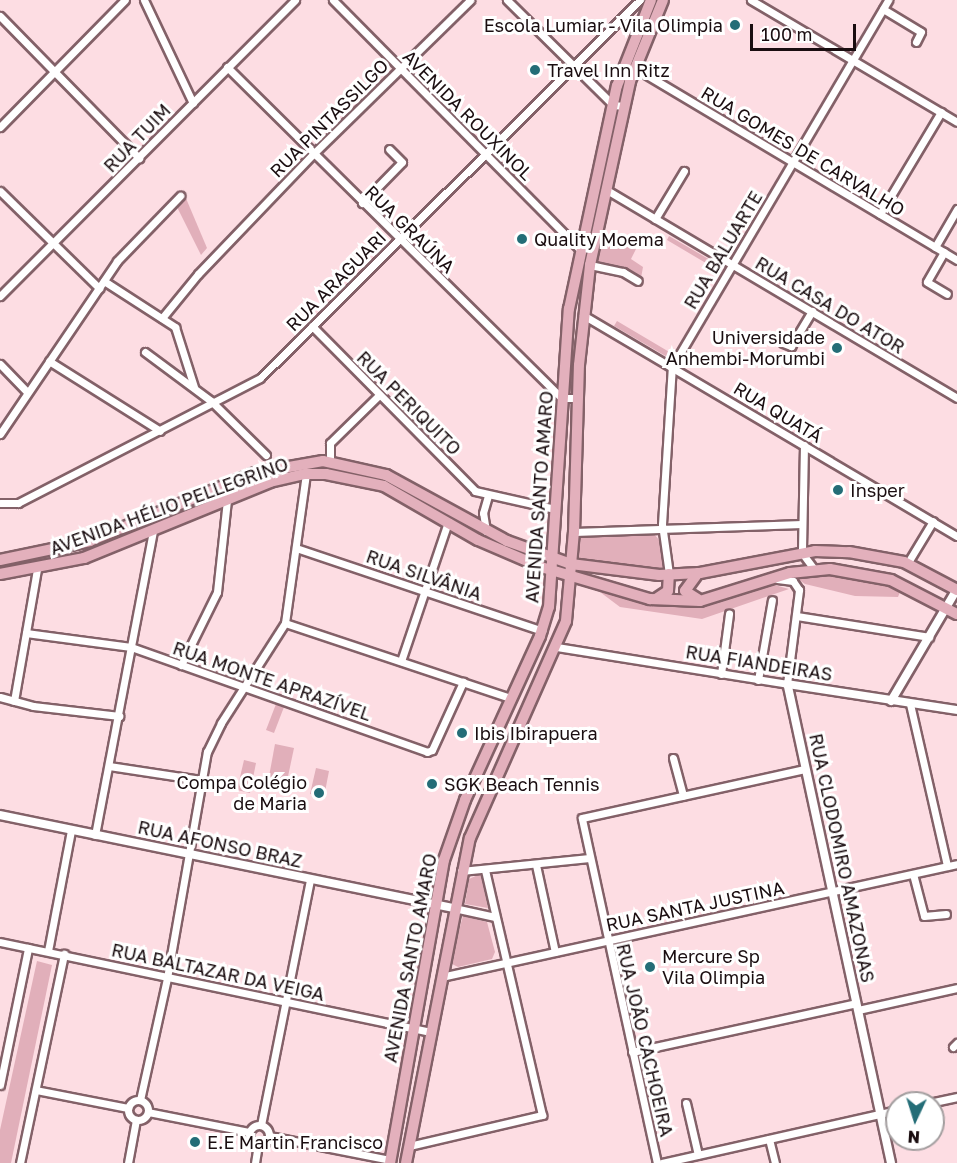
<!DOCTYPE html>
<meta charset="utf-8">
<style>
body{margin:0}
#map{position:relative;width:957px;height:1163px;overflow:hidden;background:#fddde3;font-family:"Golos Text",sans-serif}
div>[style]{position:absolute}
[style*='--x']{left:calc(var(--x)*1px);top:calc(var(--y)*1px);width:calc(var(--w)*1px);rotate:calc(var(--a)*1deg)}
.green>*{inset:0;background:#e1afba}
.roads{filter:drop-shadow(2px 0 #836168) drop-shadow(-2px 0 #836168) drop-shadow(0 2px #836168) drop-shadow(0 -2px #836168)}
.minor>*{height:7px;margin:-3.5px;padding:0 3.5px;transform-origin:3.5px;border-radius:3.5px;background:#fff}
.minor>.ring{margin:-3.5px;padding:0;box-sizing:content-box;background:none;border:7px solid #fff;border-radius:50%}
.tertiary>*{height:8px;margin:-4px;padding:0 4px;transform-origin:4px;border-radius:4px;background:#fff}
.primary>*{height:10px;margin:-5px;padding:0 5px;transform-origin:5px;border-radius:5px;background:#e3b0bc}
.dots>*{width:16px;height:16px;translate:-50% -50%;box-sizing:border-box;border:3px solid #fff;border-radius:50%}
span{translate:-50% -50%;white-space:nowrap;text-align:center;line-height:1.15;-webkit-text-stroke:6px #fff;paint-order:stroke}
.poi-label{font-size:18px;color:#1a0d10}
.right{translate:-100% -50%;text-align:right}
.left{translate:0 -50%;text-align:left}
.street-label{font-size:18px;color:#1a0d10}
.north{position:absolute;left:885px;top:1091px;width:60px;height:60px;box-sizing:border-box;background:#fff;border:2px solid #a39e9f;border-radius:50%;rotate:184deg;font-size:16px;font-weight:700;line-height:24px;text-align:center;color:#1a0d10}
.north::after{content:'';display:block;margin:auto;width:21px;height:27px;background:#246d77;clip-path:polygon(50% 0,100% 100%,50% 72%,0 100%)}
.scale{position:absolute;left:750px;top:24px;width:106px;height:27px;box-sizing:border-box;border:3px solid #1a0d10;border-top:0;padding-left:8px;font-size:18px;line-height:21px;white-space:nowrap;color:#1a0d10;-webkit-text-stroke:4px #fff;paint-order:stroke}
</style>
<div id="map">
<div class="green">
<i style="clip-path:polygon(185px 196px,207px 248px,201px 255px,176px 205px)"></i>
<i style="clip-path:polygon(669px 236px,724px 268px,721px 272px,667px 240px)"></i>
<i style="clip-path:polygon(603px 239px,636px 249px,631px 259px,643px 267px,641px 278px,622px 269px,594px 264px)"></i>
<i style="clip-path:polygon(617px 321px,671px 353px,669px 358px,614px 326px)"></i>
<i style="clip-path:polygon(583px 532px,654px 534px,660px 541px,665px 570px,577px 560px,577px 537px)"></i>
<i style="clip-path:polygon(807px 575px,859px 575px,902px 587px,898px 597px,855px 596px,805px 584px,795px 577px)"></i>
<i style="clip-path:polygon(771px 584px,789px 589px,702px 619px,620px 607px,600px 592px,656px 605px,693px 606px)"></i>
<i style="clip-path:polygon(276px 704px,284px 707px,274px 733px,266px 730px)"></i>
<i style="clip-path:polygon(275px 744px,294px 748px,286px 786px,268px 782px)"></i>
<i style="clip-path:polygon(244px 760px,256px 763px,250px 793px,237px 790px)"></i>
<i style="clip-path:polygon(316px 768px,329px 771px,324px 797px,310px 794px)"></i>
<i style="clip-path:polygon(480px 874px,481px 876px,488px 908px,465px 904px,469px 879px)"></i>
<i style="clip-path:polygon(463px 916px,487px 922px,495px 952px,492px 959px,458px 967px,450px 963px)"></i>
<i style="clip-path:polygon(37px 961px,52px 965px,11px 1163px,0 1163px,0 1130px)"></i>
</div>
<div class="roads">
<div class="minor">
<i style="--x:144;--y:0;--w:114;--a:64.6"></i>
<i style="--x:333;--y:0;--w:353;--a:45.3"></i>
<i style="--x:507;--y:0;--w:149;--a:44.7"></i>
<i style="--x:613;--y:105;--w:11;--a:5"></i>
<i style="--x:751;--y:0;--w:239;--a:30.6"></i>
<i style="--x:883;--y:9;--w:44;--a:31.2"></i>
<i style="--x:921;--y:32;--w:11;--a:117"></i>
<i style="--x:0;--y:16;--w:199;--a:45.6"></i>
<i style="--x:227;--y:67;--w:471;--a:44.7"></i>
<i style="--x:562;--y:398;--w:16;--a:0"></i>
<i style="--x:635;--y:68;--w:375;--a:30.8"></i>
<i style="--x:0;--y:127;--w:178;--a:-45.5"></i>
<i style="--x:605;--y:189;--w:409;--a:30.7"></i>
<i style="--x:0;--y:191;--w:139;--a:44.4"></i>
<i style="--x:362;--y:203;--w:57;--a:-45.7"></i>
<i style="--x:402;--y:162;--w:18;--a:-135"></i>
<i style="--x:880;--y:214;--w:119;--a:-59.1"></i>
<i style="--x:655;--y:219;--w:56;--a:-58.9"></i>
<i style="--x:935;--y:247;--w:44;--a:-59.9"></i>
<i style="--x:944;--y:252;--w:34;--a:120"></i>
<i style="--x:927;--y:282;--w:23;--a:31"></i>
<i style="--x:590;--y:265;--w:34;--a:12"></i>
<i style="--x:623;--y:272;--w:17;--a:31"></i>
<i style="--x:104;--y:281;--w:85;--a:32.9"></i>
<i style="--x:175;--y:327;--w:63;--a:72.4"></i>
<i style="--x:0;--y:296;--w:418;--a:-45.1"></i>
<i style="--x:583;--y:315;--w:434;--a:30.6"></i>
<i style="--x:162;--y:318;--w:57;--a:-50.7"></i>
<i style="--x:198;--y:274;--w:166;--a:-46.2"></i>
<i style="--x:313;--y:154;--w:220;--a:-44.4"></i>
<i style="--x:312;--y:326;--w:232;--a:45.3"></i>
<i style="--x:475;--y:491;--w:82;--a:12.7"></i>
<i style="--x:783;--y:343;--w:9;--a:21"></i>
<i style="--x:791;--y:346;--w:41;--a:-59"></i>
<i style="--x:145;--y:352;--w:82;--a:36.6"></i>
<i style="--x:211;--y:401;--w:77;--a:44.5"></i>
<i style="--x:49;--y:361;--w:131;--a:32.2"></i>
<i style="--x:0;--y:364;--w:39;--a:46"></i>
<i style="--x:0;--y:434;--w:209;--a:-55.9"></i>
<i style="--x:117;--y:261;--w:91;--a:-45.9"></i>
<i style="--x:804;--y:445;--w:108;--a:91.1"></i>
<i style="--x:802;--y:553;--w:21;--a:53"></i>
<i style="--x:330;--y:462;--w:19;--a:-90"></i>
<i style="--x:330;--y:443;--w:69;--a:-44.4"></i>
<i style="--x:0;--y:503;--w:18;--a:0"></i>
<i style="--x:18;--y:503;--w:272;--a:-27.3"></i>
<i style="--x:260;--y:378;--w:536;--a:-44.85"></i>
<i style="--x:486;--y:531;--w:18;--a:-99"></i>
<i style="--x:483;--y:513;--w:18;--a:-74"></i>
<i style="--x:574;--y:532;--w:228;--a:-2"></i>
<i style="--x:296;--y:548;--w:260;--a:18.6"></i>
<i style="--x:907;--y:564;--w:50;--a:-58.8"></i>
<i style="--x:669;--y:574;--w:50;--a:-98"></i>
<i style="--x:662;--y:524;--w:157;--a:-86.4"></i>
<i style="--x:672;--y:367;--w:426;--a:-59.5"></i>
<i style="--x:797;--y:616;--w:134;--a:9"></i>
<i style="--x:285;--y:623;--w:237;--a:18.4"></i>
<i style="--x:26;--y:633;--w:106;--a:7.6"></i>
<i style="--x:131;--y:647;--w:314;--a:19.5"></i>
<i style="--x:427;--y:752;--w:5;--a:-22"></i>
<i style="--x:432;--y:750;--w:75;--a:-65.5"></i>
<i style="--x:557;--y:647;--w:233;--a:9.1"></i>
<i style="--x:787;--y:684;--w:95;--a:-82.7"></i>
<i style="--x:799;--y:590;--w:11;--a:-124"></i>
<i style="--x:793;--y:581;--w:16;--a:-173"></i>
<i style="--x:401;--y:661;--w:147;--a:-71.3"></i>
<i style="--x:181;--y:665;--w:81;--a:-63.7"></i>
<i style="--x:217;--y:592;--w:93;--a:-83.8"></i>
<i style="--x:721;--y:674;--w:61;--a:-82.4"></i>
<i style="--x:758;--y:680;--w:81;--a:-80.1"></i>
<i style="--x:0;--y:697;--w:34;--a:15"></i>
<i style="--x:33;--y:706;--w:87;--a:6.6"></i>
<i style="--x:14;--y:701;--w:134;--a:-80.1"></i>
<i style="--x:910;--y:704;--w:166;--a:77.1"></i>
<i style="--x:673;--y:758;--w:39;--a:75"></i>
<i style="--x:109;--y:766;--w:93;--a:8.7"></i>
<i style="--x:95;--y:835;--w:309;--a:-79.2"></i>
<i style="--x:536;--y:865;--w:89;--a:77.7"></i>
<i style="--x:461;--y:871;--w:129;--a:-5.8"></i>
<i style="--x:913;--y:874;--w:43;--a:75.3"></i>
<i style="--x:924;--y:916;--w:22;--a:-5"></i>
<i style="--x:454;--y:908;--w:42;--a:12.4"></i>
<i style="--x:0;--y:942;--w:439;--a:11.8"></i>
<i style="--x:48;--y:951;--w:123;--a:-79.2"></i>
<i style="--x:441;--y:977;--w:528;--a:-12.35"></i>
<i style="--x:858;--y:1010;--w:101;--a:-12.5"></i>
<i style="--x:953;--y:1047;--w:6;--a:-45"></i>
<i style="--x:632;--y:1052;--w:229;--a:-12.3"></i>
<i style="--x:0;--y:1085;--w:140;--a:-78.4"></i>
<i style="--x:36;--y:1090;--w:94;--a:11.1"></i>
<i style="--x:140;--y:1100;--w:125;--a:-77.5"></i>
<i style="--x:167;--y:978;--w:230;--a:-80"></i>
<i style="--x:207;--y:752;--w:32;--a:-64"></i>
<i style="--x:221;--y:723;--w:119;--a:-57.4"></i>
<i style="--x:285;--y:623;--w:150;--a:-82"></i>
<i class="ring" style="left:128px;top:1100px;width:13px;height:13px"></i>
<i style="--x:686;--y:1103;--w:53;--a:77"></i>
<i style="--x:929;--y:1103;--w:29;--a:-12"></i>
<i style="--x:148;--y:1112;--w:103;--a:11.2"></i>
<i style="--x:261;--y:1125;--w:250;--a:-78.7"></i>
<i class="ring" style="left:249px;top:1125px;width:13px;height:13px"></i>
<i style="--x:269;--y:1136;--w:123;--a:11.2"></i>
<i style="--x:769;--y:1139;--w:25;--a:76"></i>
<i style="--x:409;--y:1146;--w:137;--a:-13.1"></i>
<i style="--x:542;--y:1115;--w:252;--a:-103.1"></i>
<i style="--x:20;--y:1163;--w:214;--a:-78.1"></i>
<i style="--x:128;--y:1163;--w:44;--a:-79.5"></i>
<i style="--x:255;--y:1163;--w:18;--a:-81"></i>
<i style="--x:657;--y:1163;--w:353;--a:-102.3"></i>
<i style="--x:582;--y:818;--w:228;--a:-12.4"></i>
<i style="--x:662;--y:1163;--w:241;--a:-12.7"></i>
</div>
<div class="tertiary">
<i style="--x:891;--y:701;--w:130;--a:-59.5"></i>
<i style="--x:0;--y:815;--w:463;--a:11.6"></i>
<i style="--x:891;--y:1163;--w:490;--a:-102.2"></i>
<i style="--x:787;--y:684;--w:172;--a:8.7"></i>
</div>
<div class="primary">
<i style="--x:0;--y:560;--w:92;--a:-11.9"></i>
<i style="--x:90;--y:541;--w:178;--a:-22.4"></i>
<i style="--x:255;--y:473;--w:69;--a:-10"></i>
<i style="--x:323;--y:461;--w:65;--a:12.5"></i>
<i style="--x:386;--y:475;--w:138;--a:28.6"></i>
<i style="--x:507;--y:541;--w:68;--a:19.8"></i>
<i style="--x:571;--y:564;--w:89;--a:7.1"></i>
<i style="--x:659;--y:575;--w:41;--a:-2.8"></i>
<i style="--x:700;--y:573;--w:117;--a:-10.8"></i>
<i style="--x:815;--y:551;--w:34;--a:2"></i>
<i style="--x:849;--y:552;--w:56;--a:10.3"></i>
<i style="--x:904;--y:562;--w:60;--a:27.8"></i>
<i style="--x:698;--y:573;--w:22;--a:126"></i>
<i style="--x:685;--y:591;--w:15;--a:32"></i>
<i style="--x:0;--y:574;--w:86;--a:-10.8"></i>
<i style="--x:84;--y:558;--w:201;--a:-22.2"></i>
<i style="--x:270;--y:482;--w:37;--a:-13"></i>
<i style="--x:306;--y:474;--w:20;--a:0"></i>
<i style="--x:326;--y:474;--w:59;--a:11.7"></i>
<i style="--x:384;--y:486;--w:108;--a:29.9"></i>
<i style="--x:478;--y:540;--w:69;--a:23.2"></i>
<i style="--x:541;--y:567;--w:114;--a:16.4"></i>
<i style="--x:650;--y:599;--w:50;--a:2.3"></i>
<i style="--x:700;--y:601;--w:94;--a:-17.3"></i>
<i style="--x:790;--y:573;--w:40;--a:-5.7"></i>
<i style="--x:830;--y:569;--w:62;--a:10.2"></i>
<i style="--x:891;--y:580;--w:74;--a:27.3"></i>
<i style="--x:656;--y:599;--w:14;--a:-34"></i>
<i style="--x:668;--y:591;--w:17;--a:-87"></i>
<i style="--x:390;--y:1163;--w:308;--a:-79.9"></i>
<i style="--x:444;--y:860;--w:64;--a:-70.7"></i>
<i style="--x:465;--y:800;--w:180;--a:-65.4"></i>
<i style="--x:540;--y:636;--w:30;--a:-73"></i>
<i style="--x:549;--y:607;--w:299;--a:-86.2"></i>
<i style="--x:569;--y:309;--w:228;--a:-77.9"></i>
<i style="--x:617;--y:86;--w:92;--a:-68.4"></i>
<i style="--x:406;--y:1163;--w:331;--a:-78.9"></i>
<i style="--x:470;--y:838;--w:237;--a:-66.1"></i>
<i style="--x:566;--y:621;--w:89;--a:-84.9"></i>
<i style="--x:574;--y:532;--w:167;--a:-88.3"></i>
<i style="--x:579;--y:365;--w:101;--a:-83.7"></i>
<i style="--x:590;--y:265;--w:188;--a:-77.7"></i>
<i style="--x:630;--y:81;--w:87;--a:-67.8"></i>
</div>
</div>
<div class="dots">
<i style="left:735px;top:25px;background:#246d77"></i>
<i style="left:535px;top:70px;background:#246d77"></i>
<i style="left:522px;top:239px;background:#246d77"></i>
<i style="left:837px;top:348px;background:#246d77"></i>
<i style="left:838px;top:490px;background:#246d77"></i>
<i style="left:462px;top:733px;background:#246d77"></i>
<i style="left:432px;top:784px;background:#246d77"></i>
<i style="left:319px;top:793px;background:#246d77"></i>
<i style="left:650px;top:967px;background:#246d77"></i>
<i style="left:195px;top:1142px;background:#246d77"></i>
</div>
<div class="poi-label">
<span class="right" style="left:723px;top:25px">Escola Lumiar - Vila Olimpia</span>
<span class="left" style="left:547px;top:70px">Travel Inn Ritz</span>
<span class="left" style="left:534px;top:239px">Quality Moema</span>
<span class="right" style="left:825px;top:348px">Universidade<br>Anhembi-Morumbi</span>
<span class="left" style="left:850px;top:490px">Insper</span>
<span class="left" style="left:474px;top:733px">Ibis Ibirapuera</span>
<span class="right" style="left:307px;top:793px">Compa Colégio<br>de Maria</span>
<span class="left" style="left:444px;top:784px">SGK Beach Tennis</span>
<span class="left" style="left:662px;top:967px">Mercure Sp<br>Vila Olimpia</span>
<span class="left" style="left:207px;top:1142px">E.E Martin Francisco</span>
</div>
<div class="street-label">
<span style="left:468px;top:115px;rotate:45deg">AVENIDA ROUXINOL</span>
<span style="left:329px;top:118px;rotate:-45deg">RUA PINTASSILGO</span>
<span style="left:137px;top:138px;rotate:-46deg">RUA TUIM</span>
<span style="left:803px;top:151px;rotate:31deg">RUA GOMES DE CARVALHO</span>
<span style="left:410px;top:229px;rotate:44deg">RUA GRAÚNA</span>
<span style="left:723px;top:250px;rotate:-59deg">RUA BALUARTE</span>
<span style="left:336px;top:281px;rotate:-45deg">RUA ARAGUARI</span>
<span style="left:830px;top:305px;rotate:31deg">RUA CASA DO ATOR</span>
<span style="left:409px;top:403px;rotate:45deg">RUA PERIQUITO</span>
<span style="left:778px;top:412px;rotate:31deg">RUA QUATÁ</span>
<span style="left:539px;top:497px;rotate:-86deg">AVENIDA SANTO AMARO</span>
<span style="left:169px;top:506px;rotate:-20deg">AVENIDA HÉLIO PELLEGRINO</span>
<span style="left:424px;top:575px;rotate:19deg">RUA SILVÂNIA</span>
<span style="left:759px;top:663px;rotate:9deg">RUA FIANDEIRAS</span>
<span style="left:272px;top:681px;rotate:19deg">RUA MONTE APRAZÍVEL</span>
<span style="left:220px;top:844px;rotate:12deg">RUA AFONSO BRAZ</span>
<span style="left:842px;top:858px;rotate:78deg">RUA CLODOMIRO AMAZONAS</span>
<span style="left:695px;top:906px;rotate:-12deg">RUA SANTA JUSTINA</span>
<span style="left:410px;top:958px;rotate:-79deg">AVENIDA SANTO AMARO</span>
<span style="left:218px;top:972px;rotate:12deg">RUA BALTAZAR DA VEIGA</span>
<span style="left:645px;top:1040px;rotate:77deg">RUA JOÃO CACHOEIRA</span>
</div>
<div class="north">N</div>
<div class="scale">100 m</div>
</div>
